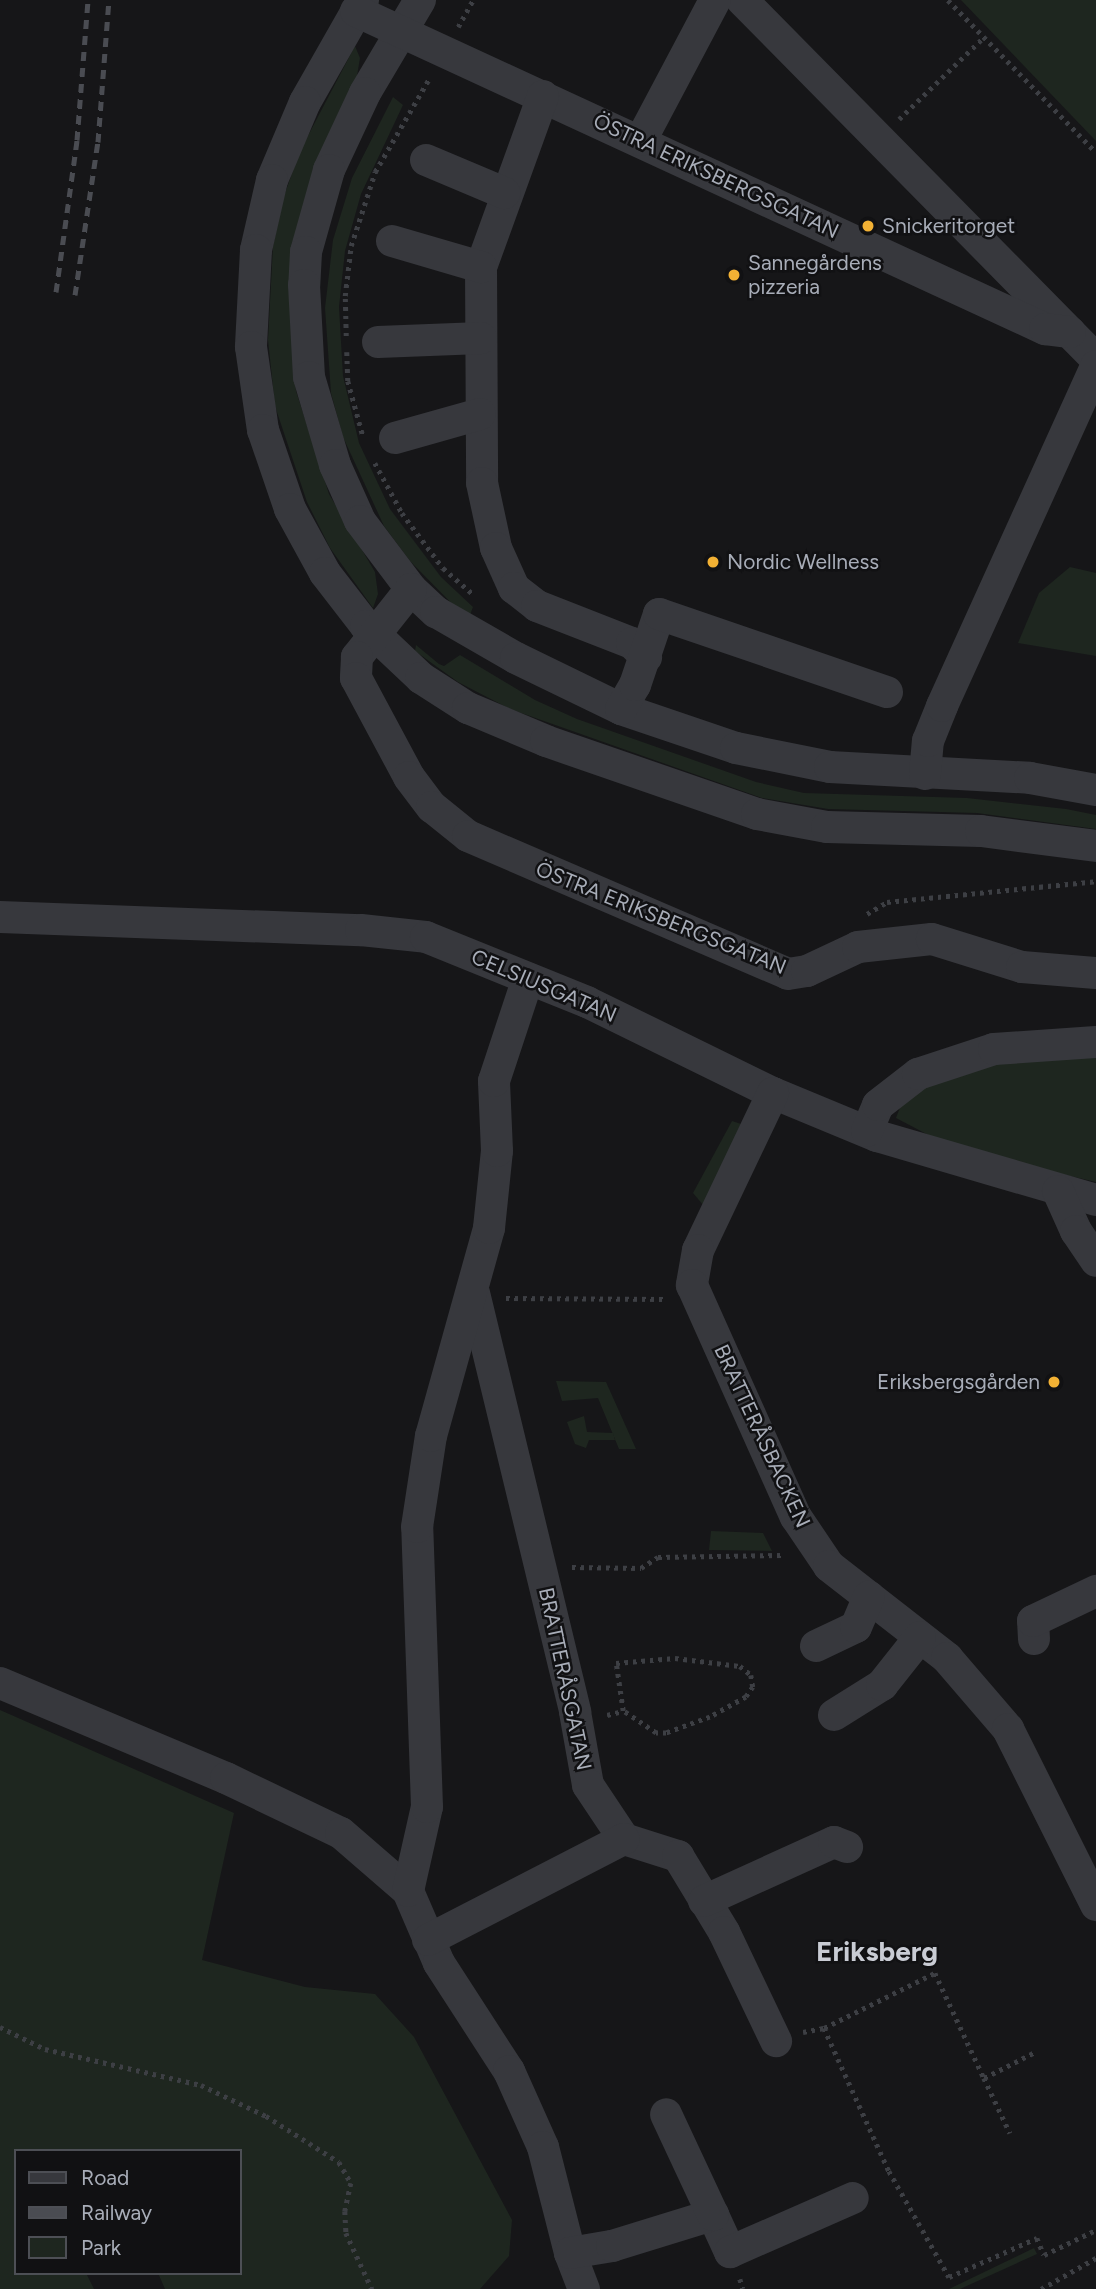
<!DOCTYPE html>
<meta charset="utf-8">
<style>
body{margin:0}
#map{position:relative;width:1096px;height:2289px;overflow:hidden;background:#161618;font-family:Figtree,sans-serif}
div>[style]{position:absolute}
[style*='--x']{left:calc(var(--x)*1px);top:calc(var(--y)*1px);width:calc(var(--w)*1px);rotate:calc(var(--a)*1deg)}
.green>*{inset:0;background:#1e261f}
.path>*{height:4.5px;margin-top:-2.25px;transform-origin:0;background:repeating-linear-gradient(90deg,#3d3f44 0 3.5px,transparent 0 8.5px)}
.minor>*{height:32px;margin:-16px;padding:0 16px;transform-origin:16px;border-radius:16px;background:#37383d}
.rail>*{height:5px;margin-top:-2.5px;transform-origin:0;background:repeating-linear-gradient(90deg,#4a4c52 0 9px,transparent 0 16px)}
.dots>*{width:19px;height:19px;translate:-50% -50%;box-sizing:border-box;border:4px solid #111113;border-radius:50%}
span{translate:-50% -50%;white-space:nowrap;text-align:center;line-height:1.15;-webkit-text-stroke:5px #111113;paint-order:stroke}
.street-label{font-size:21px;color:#a8adb8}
.poi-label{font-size:21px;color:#a8adb8}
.left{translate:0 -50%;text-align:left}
.right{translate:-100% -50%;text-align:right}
.district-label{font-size:28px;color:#c9ccd4;font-weight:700}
.legend{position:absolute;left:14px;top:2149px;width:228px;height:126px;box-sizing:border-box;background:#111113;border:2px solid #4d4f55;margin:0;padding:9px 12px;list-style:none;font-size:21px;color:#a8adb8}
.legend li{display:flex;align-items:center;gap:14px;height:35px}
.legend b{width:35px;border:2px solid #4d4f55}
</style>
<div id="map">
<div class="green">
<i style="clip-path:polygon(961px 0,1096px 0,1096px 141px)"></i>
<i style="clip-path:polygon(355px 46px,360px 58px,357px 76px,292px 341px,296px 391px,329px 494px,375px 572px,378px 594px,373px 608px,330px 548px,307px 502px,275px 406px,268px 340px,273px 246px,284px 196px,300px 151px)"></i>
<i style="clip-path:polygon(393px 97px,403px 105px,361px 194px,345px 251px,339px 307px,343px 376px,359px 443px,390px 509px,441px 577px,473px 607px,468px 620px,410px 561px,384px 526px,343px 437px,331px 393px,325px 308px,333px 240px,352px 178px)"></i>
<i style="clip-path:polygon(1070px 567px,1096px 573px,1096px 656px,1018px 643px,1039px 593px)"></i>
<i style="clip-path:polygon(416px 645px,439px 664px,444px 666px,460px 655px,535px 700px,577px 719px,756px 782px,804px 793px,967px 798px,1066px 809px,1096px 815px,1096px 829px,977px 813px,828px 809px,762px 798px,510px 709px,458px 682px,415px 651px)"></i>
<i style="clip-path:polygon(1096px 1052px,1096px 1182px,957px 1150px,896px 1118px,904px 1097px,965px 1063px)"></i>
<i style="clip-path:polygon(732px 1121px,741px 1124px,704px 1206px,693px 1193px)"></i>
<i style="clip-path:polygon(556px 1381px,606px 1382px,636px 1449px,619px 1449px,598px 1398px,562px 1401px)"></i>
<i style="clip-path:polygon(584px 1416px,587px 1432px,613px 1433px,615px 1440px,589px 1440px,586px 1448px,575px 1444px,567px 1422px)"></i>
<i style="clip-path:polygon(711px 1531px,763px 1533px,772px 1551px,709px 1550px)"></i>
<i style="clip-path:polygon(0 1710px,234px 1813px,202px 1960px,305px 1987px,375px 1994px,414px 2037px,512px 2220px,509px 2256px,480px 2289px,165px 2289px,158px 2273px,240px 2273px,240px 2151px,16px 2151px,16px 2273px,86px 2273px,94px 2289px,0 2289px)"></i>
<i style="clip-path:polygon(1034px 2248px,1037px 2254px,960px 2289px,949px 2289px)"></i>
</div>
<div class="path">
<i style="--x:948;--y:0;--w:212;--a:45.8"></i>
<i style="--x:458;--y:27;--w:31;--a:-61"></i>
<i style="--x:899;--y:119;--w:118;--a:-44"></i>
<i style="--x:346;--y:336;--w:40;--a:-91.4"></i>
<i style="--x:345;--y:296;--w:50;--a:-83.2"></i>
<i style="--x:351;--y:246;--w:78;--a:-72"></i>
<i style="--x:375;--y:172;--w:110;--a:-59.9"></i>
<i style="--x:347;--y:352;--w:29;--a:88"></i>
<i style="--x:348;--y:381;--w:57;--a:74.7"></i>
<i style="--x:375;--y:463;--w:57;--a:61.6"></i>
<i style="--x:402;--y:513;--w:69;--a:53.3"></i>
<i style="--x:443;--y:568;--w:41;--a:41.1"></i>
<i style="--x:867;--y:914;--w:23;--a:-31"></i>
<i style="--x:887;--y:902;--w:210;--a:-5.7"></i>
<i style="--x:506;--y:1298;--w:159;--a:0.4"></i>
<i style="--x:572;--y:1567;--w:69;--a:0.8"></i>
<i style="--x:641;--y:1568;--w:20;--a:-33"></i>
<i style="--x:658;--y:1557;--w:127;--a:-0.9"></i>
<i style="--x:675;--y:1658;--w:65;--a:7"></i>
<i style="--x:740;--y:1666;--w:14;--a:39"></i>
<i style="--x:751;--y:1675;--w:12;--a:81"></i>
<i style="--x:753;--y:1687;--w:12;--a:125"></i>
<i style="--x:746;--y:1697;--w:41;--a:150.9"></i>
<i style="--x:710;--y:1717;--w:47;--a:160"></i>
<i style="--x:666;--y:1733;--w:10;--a:180"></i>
<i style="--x:656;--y:1733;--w:40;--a:-146"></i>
<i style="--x:623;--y:1711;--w:49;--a:-98.3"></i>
<i style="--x:616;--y:1663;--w:59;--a:-4.8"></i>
<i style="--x:607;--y:1715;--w:16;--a:-14"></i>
<i style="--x:0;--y:2027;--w:50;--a:26.1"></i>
<i style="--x:45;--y:2049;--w:160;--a:13"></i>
<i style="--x:201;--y:2085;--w:72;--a:25.5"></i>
<i style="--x:266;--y:2116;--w:86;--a:32.2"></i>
<i style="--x:339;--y:2162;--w:24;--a:60"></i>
<i style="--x:351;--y:2183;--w:29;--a:102"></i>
<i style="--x:345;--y:2211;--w:22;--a:87"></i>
<i style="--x:346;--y:2233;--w:62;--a:65.1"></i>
<i style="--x:824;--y:2028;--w:157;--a:65.6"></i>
<i style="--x:889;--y:2171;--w:122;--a:60.5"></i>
<i style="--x:949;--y:2277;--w:96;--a:-23.9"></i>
<i style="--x:1037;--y:2238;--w:18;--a:68"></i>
<i style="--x:1044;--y:2255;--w:58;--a:-25.7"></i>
<i style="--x:803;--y:2032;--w:21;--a:-11"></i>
<i style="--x:824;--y:2028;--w:124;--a:-26.4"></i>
<i style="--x:935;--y:1973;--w:116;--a:65"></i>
<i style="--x:984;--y:2078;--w:55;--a:-27"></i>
<i style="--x:984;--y:2078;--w:61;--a:64.7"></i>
<i style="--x:740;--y:2279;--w:10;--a:73"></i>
<i style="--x:1041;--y:2289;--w:63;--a:-29.4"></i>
</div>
<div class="minor">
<i style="--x:363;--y:0;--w:117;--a:119.6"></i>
<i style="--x:305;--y:102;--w:85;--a:112.9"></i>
<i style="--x:272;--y:180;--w:72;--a:102.9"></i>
<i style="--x:256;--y:250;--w:97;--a:93"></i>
<i style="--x:251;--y:347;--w:84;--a:81.8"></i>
<i style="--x:263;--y:430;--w:83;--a:71.1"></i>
<i style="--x:290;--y:509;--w:73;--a:61.3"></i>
<i style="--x:325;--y:573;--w:67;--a:52.3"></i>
<i style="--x:366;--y:626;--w:76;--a:43.4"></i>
<i style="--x:421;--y:678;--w:56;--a:32.6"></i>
<i style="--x:468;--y:708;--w:85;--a:22.9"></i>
<i style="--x:546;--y:741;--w:223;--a:19.1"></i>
<i style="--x:757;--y:814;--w:71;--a:10.5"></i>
<i style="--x:827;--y:827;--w:154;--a:1.5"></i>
<i style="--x:981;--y:831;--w:116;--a:7.4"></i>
<i style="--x:420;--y:0;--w:108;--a:120.6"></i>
<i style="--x:365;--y:93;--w:85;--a:115.1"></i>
<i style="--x:329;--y:170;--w:85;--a:105.7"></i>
<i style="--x:306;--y:252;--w:33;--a:93"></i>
<i style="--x:304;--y:285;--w:92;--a:86.9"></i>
<i style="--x:309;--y:377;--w:92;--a:73.5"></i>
<i style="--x:335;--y:465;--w:61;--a:65.9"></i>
<i style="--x:360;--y:521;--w:85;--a:53.1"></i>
<i style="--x:411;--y:589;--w:34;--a:43"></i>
<i style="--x:436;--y:612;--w:92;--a:29.9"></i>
<i style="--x:516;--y:658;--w:117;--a:25.9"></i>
<i style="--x:621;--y:709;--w:121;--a:18.7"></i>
<i style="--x:736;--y:748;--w:96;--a:11.4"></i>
<i style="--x:830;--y:767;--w:200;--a:3.1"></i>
<i style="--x:1030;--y:778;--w:67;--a:10.3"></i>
<i style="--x:742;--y:0;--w:504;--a:45.4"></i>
<i style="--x:356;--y:11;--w:759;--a:24.78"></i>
<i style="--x:1045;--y:329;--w:25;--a:7"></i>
<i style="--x:543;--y:96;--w:182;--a:109.9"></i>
<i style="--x:481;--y:267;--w:216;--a:89.7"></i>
<i style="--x:482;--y:483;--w:66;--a:77.8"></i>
<i style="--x:496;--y:548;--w:44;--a:65.8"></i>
<i style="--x:514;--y:588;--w:29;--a:38"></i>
<i style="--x:537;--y:606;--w:102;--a:21.3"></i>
<i style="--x:632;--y:643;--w:20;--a:45"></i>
<i style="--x:641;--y:140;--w:158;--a:-62.1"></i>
<i style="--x:426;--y:160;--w:85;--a:22.9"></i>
<i style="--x:392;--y:241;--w:93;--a:16.3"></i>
<i style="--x:378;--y:342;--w:103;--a:-2.2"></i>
<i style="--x:395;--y:438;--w:88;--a:-15.8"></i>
<i style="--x:411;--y:589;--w:87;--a:128.5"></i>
<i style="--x:357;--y:657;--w:21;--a:93"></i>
<i style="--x:356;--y:678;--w:112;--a:61.8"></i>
<i style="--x:409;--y:777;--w:38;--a:53"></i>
<i style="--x:432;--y:807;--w:46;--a:38.9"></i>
<i style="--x:468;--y:836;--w:348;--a:23.3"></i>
<i style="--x:788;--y:974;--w:19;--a:-9"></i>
<i style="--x:807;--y:971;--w:56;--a:-25.2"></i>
<i style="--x:858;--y:947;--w:74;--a:-6.2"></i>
<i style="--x:932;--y:939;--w:94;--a:17.3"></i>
<i style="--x:1022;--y:967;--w:74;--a:4.6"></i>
<i style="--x:621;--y:709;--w:28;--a:-60"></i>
<i style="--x:635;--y:685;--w:75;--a:-71.3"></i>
<i style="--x:659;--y:614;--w:241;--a:18.9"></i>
<i style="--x:925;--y:774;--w:33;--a:-85"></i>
<i style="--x:928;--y:741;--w:38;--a:-68"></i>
<i style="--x:942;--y:706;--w:373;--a:-65.6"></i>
<i style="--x:0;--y:917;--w:361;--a:2.1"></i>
<i style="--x:361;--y:930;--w:65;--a:6.1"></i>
<i style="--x:426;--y:937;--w:174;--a:22"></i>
<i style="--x:587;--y:1002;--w:207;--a:26.1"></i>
<i style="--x:773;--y:1093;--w:113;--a:22.5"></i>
<i style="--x:877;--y:1136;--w:228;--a:16.3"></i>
<i style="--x:773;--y:1093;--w:174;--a:115.5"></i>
<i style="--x:698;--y:1250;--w:36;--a:100"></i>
<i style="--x:692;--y:1285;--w:254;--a:65.9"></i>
<i style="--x:796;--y:1517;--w:59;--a:56"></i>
<i style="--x:829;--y:1566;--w:150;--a:37.9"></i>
<i style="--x:947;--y:1658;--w:94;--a:49.3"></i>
<i style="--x:1008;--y:1729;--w:197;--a:63.4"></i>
<i style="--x:867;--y:1131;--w:28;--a:-67"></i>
<i style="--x:878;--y:1105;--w:51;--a:-37.8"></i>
<i style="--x:918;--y:1074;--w:80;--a:-18.2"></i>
<i style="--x:994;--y:1049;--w:102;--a:-3.9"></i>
<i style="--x:1058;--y:1191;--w:44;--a:65.8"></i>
<i style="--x:1076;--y:1231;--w:36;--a:56"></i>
<i style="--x:474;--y:1293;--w:431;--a:76.4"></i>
<i style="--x:575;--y:1712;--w:74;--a:79.9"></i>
<i style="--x:588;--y:1785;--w:65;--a:56.3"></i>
<i style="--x:624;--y:1839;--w:57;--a:17.5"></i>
<i style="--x:678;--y:1856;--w:89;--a:58.8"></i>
<i style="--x:724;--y:1932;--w:121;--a:64.5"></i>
<i style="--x:1034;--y:1639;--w:18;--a:-93"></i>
<i style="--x:1033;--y:1621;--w:70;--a:-25.5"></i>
<i style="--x:816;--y:1646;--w:44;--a:-25.4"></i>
<i style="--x:856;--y:1627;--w:33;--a:-67"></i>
<i style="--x:0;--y:1683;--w:245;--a:22.8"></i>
<i style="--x:226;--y:1778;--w:127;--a:25.6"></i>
<i style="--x:341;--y:1833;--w:89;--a:40.9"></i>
<i style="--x:408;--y:1891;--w:78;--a:66.7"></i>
<i style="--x:439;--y:1963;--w:129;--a:57.1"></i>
<i style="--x:509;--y:2071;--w:83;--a:65.9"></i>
<i style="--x:543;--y:2147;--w:109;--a:75.7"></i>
<i style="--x:570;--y:2253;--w:39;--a:69"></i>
<i style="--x:834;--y:1715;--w:57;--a:-32"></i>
<i style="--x:882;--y:1685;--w:61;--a:-51.6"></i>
<i style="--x:408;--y:1891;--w:86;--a:-77.3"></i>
<i style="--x:427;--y:1807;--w:280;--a:-92"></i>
<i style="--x:417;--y:1527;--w:92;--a:-81.3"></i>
<i style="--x:431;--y:1436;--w:216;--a:-74.4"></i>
<i style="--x:489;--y:1228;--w:77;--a:-84.1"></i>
<i style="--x:497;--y:1151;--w:70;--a:-92.5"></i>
<i style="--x:494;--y:1081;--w:108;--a:-71.7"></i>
<i style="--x:704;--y:1901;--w:143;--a:-24.4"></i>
<i style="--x:834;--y:1842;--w:14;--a:21"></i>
<i style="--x:428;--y:1940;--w:220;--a:-27.3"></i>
<i style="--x:713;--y:2215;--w:41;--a:65.3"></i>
<i style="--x:730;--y:2252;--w:134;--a:-23.7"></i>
<i style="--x:570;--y:2253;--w:43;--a:-9.5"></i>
<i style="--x:612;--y:2246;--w:106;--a:-17.1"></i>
<i style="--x:713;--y:2215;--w:111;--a:-115"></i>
</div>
<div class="rail">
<i style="--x:56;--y:292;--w:153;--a:-82.1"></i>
<i style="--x:77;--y:140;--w:140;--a:-85.5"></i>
<i style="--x:75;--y:295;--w:155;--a:-81.5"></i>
<i style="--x:98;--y:142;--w:142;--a:-85.6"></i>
</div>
<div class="dots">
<i style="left:868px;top:226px;background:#f2b134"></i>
<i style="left:734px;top:275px;background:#f2b134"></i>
<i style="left:713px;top:562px;background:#f2b134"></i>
<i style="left:1054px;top:1382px;background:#f2b134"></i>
</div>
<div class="street-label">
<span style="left:716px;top:176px;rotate:25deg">ÖSTRA ERIKSBERGSGATAN</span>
<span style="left:661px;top:918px;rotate:22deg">ÖSTRA ERIKSBERGSGATAN</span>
<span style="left:544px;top:986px;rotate:23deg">CELSIUSGATAN</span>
<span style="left:762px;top:1436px;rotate:65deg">BRATTERÅSBACKEN</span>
<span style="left:565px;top:1679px;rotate:78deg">BRATTERÅSGATAN</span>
</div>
<div class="poi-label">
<span class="left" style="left:882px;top:226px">Snickeritorget</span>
<span class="left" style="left:748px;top:275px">Sannegårdens<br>pizzeria</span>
<span class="left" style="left:727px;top:562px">Nordic Wellness</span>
<span class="right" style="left:1040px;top:1382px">Eriksbergsgården</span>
</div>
<div class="district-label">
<span style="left:877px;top:1951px">Eriksberg</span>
</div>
<ul class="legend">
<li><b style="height:9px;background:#37383d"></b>Road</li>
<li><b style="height:9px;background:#4a4c52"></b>Railway</li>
<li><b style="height:19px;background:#1e261f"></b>Park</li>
</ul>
</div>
